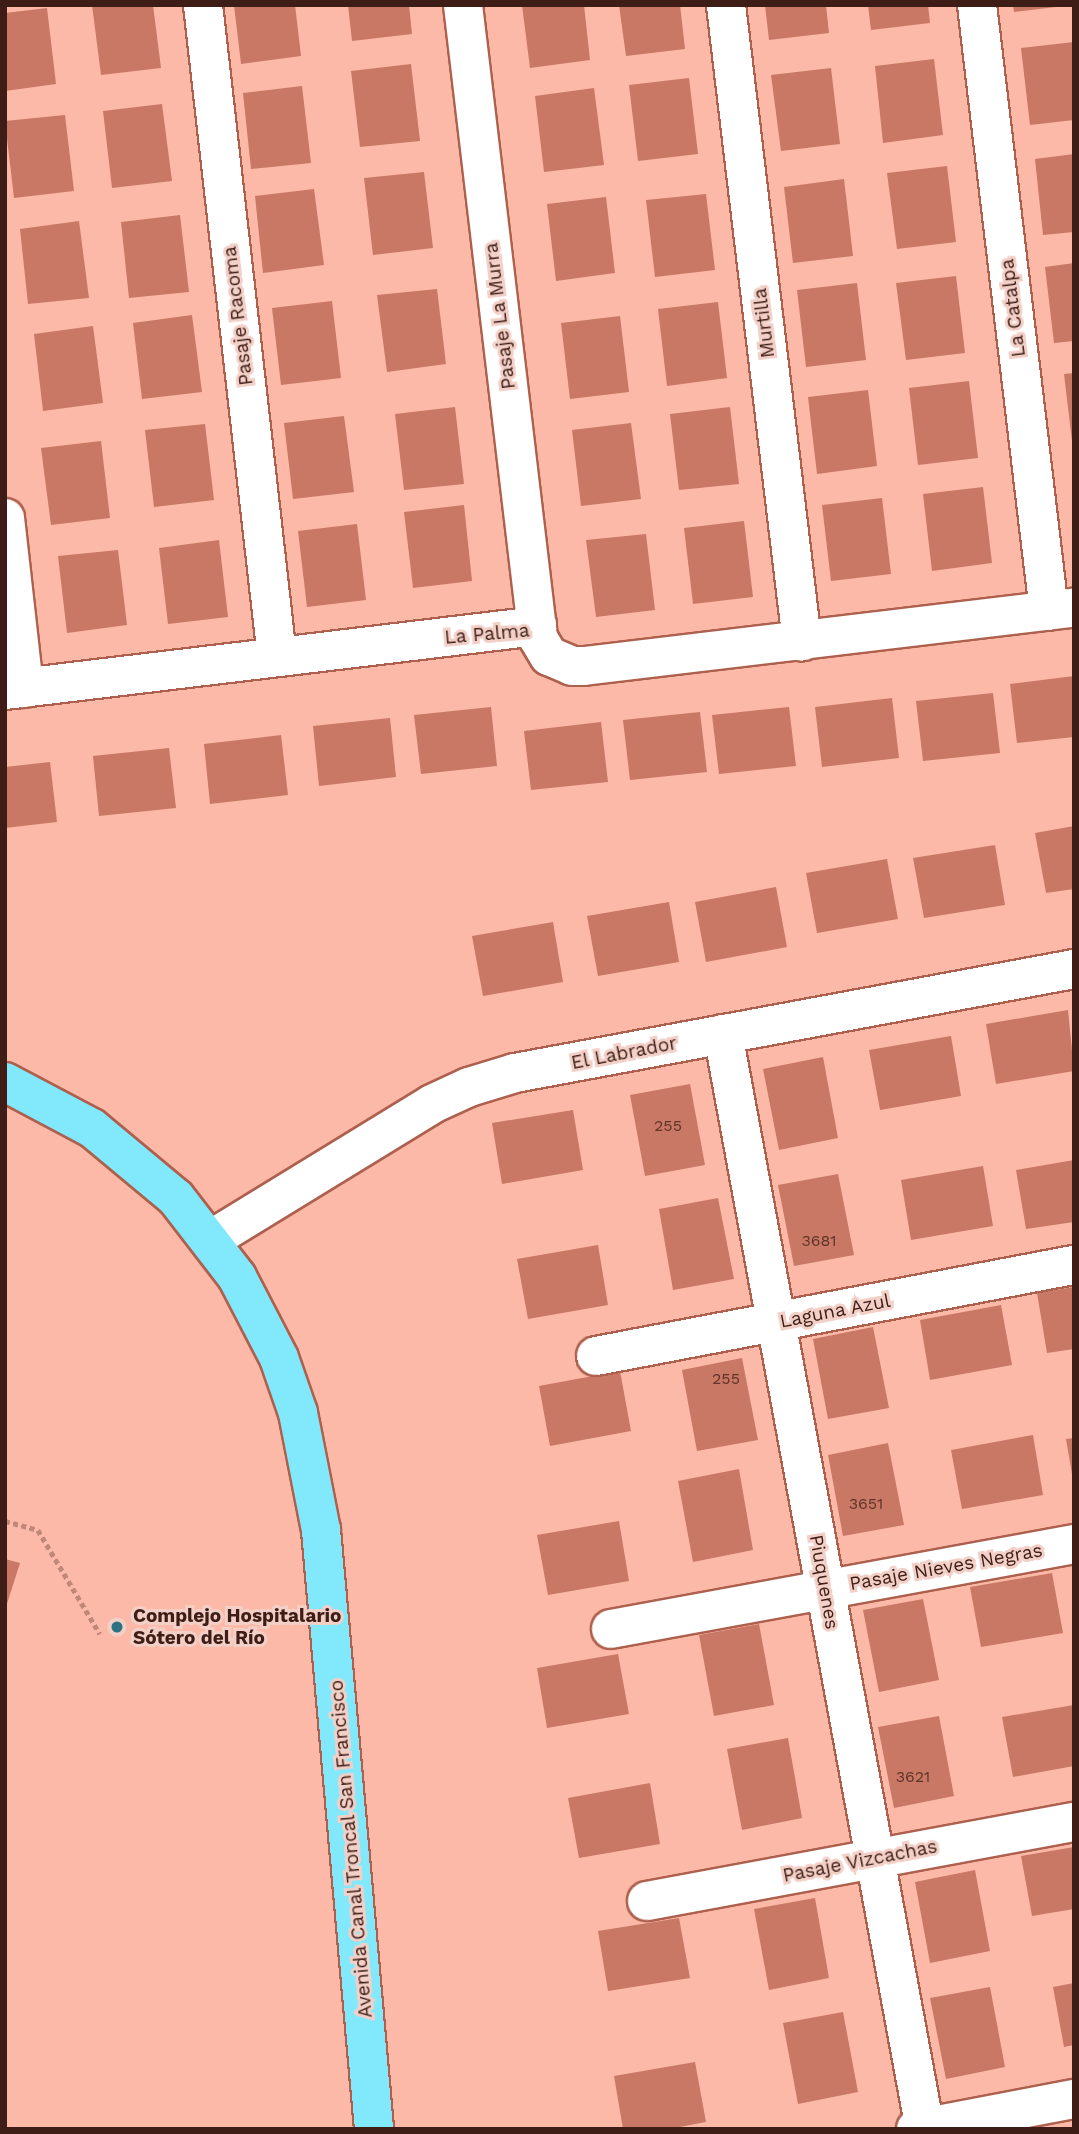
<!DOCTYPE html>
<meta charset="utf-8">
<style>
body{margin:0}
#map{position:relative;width:1079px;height:2134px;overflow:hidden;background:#fdb9a7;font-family:"Work Sans",sans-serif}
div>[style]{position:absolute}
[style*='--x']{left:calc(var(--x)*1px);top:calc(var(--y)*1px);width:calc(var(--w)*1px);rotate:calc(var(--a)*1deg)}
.building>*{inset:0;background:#c87864}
.path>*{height:4.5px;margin-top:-2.25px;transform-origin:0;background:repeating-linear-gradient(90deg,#c18879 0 5px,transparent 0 8.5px)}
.roads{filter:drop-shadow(2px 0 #ad604d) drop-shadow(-2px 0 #ad604d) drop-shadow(0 2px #ad604d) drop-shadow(0 -2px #ad604d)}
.minor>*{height:38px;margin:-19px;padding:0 19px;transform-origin:19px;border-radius:19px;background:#fff}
.major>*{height:38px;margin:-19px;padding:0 19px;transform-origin:19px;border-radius:19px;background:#82e8fc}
.dots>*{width:19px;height:19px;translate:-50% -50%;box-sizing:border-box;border:4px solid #f3d0c7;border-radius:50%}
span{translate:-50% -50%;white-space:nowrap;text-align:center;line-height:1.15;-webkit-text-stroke:6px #f3d0c7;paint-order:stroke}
.number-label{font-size:16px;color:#603429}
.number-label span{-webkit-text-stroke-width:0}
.street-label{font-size:19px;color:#3d1d15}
.poi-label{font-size:19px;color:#3d1d15;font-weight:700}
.left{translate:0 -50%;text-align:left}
.frame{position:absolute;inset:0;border:7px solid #3d1d15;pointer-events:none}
</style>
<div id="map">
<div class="building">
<i style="clip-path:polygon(92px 5px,153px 5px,161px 68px,101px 75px)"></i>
<i style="clip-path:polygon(234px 5px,295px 5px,301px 56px,241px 64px)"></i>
<i style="clip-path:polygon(348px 5px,409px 5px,412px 34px,352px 41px)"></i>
<i style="clip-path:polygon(522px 5px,584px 5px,590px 60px,530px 68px)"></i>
<i style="clip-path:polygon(619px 5px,680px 5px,685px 49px,626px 56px)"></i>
<i style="clip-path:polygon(765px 5px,826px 5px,829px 33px,769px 40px)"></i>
<i style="clip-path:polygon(868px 5px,928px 5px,930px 23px,871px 30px)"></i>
<i style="clip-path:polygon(1013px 5px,1056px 5px,1056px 7px,1014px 12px)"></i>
<i style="clip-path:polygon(47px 8px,56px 84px,5px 91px,5px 13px)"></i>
<i style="clip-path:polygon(1074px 42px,1074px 120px,1030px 125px,1021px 48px)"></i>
<i style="clip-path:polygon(934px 59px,943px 135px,883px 143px,875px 66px)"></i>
<i style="clip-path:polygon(411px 64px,420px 141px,360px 147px,351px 71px)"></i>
<i style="clip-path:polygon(831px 68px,840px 144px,781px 151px,771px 75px)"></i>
<i style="clip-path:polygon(689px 78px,698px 154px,638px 161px,629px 85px)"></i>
<i style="clip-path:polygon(302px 86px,311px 163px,251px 169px,243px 93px)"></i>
<i style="clip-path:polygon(594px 88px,604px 165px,544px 172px,535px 96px)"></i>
<i style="clip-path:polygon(162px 104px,172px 181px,112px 188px,103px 111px)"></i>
<i style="clip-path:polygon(65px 115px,74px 191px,14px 198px,5px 121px)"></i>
<i style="clip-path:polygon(1074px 154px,1074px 232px,1043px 235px,1035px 159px)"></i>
<i style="clip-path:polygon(947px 166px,956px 242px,897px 249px,887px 173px)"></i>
<i style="clip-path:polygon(424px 172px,433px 248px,373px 255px,364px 178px)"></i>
<i style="clip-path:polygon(844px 179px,853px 256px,793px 263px,784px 187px)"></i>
<i style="clip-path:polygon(314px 189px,324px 265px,263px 273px,255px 196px)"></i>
<i style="clip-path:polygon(706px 194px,715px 270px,655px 277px,646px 200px)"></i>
<i style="clip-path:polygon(606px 197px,615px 273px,556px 281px,547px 204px)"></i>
<i style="clip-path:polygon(180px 215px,189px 292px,129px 298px,121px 222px)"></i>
<i style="clip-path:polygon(79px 221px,89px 298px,28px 304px,20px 229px)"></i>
<i style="clip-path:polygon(1074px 263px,1074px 341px,1054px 343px,1045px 267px)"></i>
<i style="clip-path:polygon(956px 276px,965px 353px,906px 360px,896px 283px)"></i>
<i style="clip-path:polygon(857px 283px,866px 360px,806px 367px,797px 290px)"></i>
<i style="clip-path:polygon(437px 289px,446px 364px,387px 372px,377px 295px)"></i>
<i style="clip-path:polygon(332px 301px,341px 378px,281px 385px,272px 308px)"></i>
<i style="clip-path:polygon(718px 302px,727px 378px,667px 386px,658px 309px)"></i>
<i style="clip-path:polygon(192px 315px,202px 392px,142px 399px,133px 323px)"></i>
<i style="clip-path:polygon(620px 316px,629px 392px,570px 399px,561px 323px)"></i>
<i style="clip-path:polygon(93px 326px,103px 403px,43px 411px,34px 334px)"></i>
<i style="clip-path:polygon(1074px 373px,1074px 440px,1072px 441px,1064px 374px)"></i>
<i style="clip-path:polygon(969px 381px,978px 458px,918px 465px,909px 388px)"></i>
<i style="clip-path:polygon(868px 390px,877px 466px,817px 474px,808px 397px)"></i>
<i style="clip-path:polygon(455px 407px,464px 484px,404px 490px,395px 414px)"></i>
<i style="clip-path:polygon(730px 407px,739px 484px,679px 490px,670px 414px)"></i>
<i style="clip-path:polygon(344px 416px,354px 492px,293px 499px,284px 423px)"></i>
<i style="clip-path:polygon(631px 423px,641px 499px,581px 506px,572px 430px)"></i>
<i style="clip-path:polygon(205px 424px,214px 500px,154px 507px,145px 430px)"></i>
<i style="clip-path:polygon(101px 441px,110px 518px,51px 525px,41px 448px)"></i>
<i style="clip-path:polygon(983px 487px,992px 563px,932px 571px,923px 494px)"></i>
<i style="clip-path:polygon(882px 498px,891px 574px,831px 581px,822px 505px)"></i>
<i style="clip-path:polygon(464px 505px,472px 581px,413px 588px,404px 512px)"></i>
<i style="clip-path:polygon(744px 521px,753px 597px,693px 604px,684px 528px)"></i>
<i style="clip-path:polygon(357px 524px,366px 600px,307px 607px,298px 531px)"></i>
<i style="clip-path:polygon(646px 534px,655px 610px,596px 617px,586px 540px)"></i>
<i style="clip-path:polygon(219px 540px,228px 617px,168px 624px,159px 548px)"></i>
<i style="clip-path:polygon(118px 550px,127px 625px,67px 633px,58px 556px)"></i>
<i style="clip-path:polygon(1074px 676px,1074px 737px,1017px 743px,1010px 684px)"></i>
<i style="clip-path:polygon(993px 693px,1000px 753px,923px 761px,916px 701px)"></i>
<i style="clip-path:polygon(892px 698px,899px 758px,822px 767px,815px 707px)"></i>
<i style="clip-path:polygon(491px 707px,497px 766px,421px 774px,414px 715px)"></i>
<i style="clip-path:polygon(789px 707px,796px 766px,719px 774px,712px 715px)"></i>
<i style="clip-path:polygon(700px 712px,707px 772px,630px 780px,623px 720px)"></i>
<i style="clip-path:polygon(390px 718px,396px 777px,319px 786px,313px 726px)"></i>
<i style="clip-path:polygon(601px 722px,608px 782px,531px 790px,524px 731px)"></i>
<i style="clip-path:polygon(281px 735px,288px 795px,210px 804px,204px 744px)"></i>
<i style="clip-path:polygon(169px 748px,176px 808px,99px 816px,93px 756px)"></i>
<i style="clip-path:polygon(50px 762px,57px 822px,5px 828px,5px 767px)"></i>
<i style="clip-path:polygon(1074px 826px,1074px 889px,1046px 893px,1035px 833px)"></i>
<i style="clip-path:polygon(995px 845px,1005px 905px,924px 918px,913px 858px)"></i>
<i style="clip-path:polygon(887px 859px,898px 919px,817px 933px,806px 873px)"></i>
<i style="clip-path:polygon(776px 887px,787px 947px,706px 962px,695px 902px)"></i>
<i style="clip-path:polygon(669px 902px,679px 962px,598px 976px,587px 916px)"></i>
<i style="clip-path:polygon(553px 922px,563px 982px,483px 996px,472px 936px)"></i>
<i style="clip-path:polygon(1068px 1010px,1074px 1071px,996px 1084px,986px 1024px)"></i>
<i style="clip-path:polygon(951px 1036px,961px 1096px,880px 1110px,869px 1050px)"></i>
<i style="clip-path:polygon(823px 1057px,838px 1138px,779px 1150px,763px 1069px)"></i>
<i style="clip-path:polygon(690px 1084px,705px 1165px,645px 1176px,630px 1095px)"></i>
<i style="clip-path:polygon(573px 1110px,583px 1170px,502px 1184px,492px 1123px)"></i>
<i style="clip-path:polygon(1074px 1160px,1074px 1222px,1026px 1229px,1016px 1170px)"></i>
<i style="clip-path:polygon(983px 1166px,993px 1226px,911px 1240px,901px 1180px)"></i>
<i style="clip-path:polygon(838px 1174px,854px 1255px,794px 1266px,778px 1185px)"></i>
<i style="clip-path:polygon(718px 1198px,734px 1279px,673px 1290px,659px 1209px)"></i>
<i style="clip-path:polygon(598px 1245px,608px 1305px,528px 1319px,517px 1259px)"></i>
<i style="clip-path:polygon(1074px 1287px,1074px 1349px,1047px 1353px,1037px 1293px)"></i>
<i style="clip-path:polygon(1001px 1305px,1012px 1365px,930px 1380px,920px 1320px)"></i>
<i style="clip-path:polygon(873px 1327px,889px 1408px,828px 1419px,813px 1339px)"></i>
<i style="clip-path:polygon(742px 1358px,758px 1440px,697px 1451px,682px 1370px)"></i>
<i style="clip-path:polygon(620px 1371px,631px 1431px,550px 1446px,539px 1386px)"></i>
<i style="clip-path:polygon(1033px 1435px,1043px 1495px,962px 1509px,951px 1450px)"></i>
<i style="clip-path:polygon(1074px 1438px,1074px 1474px,1072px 1474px,1066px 1439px)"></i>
<i style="clip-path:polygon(888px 1443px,904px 1525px,843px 1536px,828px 1455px)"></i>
<i style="clip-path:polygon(739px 1469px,753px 1550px,693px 1562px,678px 1481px)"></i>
<i style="clip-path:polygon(619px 1521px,629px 1581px,548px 1595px,537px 1535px)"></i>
<i style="clip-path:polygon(5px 1559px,20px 1563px,6px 1607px,5px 1607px)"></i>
<i style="clip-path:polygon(1052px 1573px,1063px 1633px,981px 1647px,970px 1587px)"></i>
<i style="clip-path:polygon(923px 1599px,939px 1680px,879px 1692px,863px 1610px)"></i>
<i style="clip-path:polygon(759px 1624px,774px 1705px,714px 1716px,699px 1635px)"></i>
<i style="clip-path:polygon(618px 1654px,629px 1714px,547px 1728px,537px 1668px)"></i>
<i style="clip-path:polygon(1074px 1705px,1074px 1766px,1013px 1777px,1002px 1717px)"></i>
<i style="clip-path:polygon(939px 1716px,954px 1796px,894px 1808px,878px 1727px)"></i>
<i style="clip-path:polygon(788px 1738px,802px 1818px,742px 1830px,727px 1749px)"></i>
<i style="clip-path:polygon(650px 1783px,660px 1844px,579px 1858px,568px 1798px)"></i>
<i style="clip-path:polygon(1074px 1847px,1074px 1909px,1032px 1916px,1021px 1856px)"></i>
<i style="clip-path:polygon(975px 1870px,990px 1951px,930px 1963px,915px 1882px)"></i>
<i style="clip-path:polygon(815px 1898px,829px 1978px,769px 1990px,754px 1909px)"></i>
<i style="clip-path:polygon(679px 1918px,690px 1978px,608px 1991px,598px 1931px)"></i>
<i style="clip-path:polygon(1074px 1983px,1074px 2045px,1064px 2047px,1053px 1987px)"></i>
<i style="clip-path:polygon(990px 1987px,1005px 2067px,946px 2079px,930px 1998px)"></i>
<i style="clip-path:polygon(843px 2012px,858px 2092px,798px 2104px,783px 2023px)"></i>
<i style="clip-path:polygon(695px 2062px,706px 2122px,669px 2129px,623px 2129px,614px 2076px)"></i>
</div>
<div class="path">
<i style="--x:5;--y:1521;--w:34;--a:15"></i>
<i style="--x:38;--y:1530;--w:121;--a:59.2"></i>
</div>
<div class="roads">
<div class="minor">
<i style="--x:203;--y:5;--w:656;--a:83.52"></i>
<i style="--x:463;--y:5;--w:637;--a:83.24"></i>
<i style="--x:538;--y:638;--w:21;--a:59"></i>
<i style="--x:549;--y:656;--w:25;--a:23"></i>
<i style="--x:572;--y:666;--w:12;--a:0"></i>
<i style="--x:584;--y:666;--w:493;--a:-6.8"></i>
<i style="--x:726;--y:5;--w:641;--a:83.19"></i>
<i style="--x:977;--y:5;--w:610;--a:83.22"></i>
<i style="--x:5;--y:518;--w:171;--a:83.6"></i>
<i style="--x:5;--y:690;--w:536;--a:-6.86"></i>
<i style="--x:723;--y:1034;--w:1113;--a:79.55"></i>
<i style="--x:212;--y:1239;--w:258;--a:-31.5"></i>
<i style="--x:432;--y:1104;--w:41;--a:-24.7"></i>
<i style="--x:469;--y:1087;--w:48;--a:-16.9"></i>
<i style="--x:515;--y:1073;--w:569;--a:-10.54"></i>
<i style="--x:596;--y:1356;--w:487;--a:-10.8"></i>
<i style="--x:611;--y:1629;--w:471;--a:-10.4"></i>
<i style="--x:647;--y:1901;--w:434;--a:-10.5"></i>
<i style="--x:916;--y:2129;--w:161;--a:-10.8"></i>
</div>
<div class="major">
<i style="--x:5;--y:1082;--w:98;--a:27.9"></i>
<i style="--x:92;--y:1128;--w:109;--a:39.8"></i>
<i style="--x:176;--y:1198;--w:100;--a:52.3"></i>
<i style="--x:237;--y:1277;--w:91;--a:62.6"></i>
<i style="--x:279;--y:1358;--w:58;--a:70.9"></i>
<i style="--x:298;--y:1413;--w:119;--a:78.9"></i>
<i style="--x:321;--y:1530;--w:601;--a:84.94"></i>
</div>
</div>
<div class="dots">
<i style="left:117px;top:1627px;background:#2d7281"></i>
</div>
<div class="number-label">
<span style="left:668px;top:1126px">255</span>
<span style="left:819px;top:1241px">3681</span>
<span style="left:726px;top:1379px">255</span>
<span style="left:866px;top:1504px">3651</span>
<span style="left:913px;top:1777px">3621</span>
</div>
<div class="street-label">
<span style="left:1013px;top:308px;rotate:-97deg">La Catalpa</span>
<span style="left:238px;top:316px;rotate:-97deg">Pasaje Racoma</span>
<span style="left:500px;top:316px;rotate:-97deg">Pasaje La Murra</span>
<span style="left:764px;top:323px;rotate:-97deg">Murtilla</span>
<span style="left:487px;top:634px;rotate:-5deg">La Palma</span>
<span style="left:624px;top:1053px;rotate:-11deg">El Labrador</span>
<span style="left:835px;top:1311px;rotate:-11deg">Laguna Azul</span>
<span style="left:946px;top:1567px;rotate:-10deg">Pasaje Nieves Negras</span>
<span style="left:824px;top:1582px;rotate:80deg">Piuquenes</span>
<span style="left:351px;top:1849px;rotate:-95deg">Avenida Canal Troncal San Francisco</span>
<span style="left:860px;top:1861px;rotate:-11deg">Pasaje Vizcachas</span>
</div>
<div class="poi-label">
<span class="left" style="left:133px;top:1627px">Complejo Hospitalario<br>Sótero del Río</span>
</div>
<div class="frame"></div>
</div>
